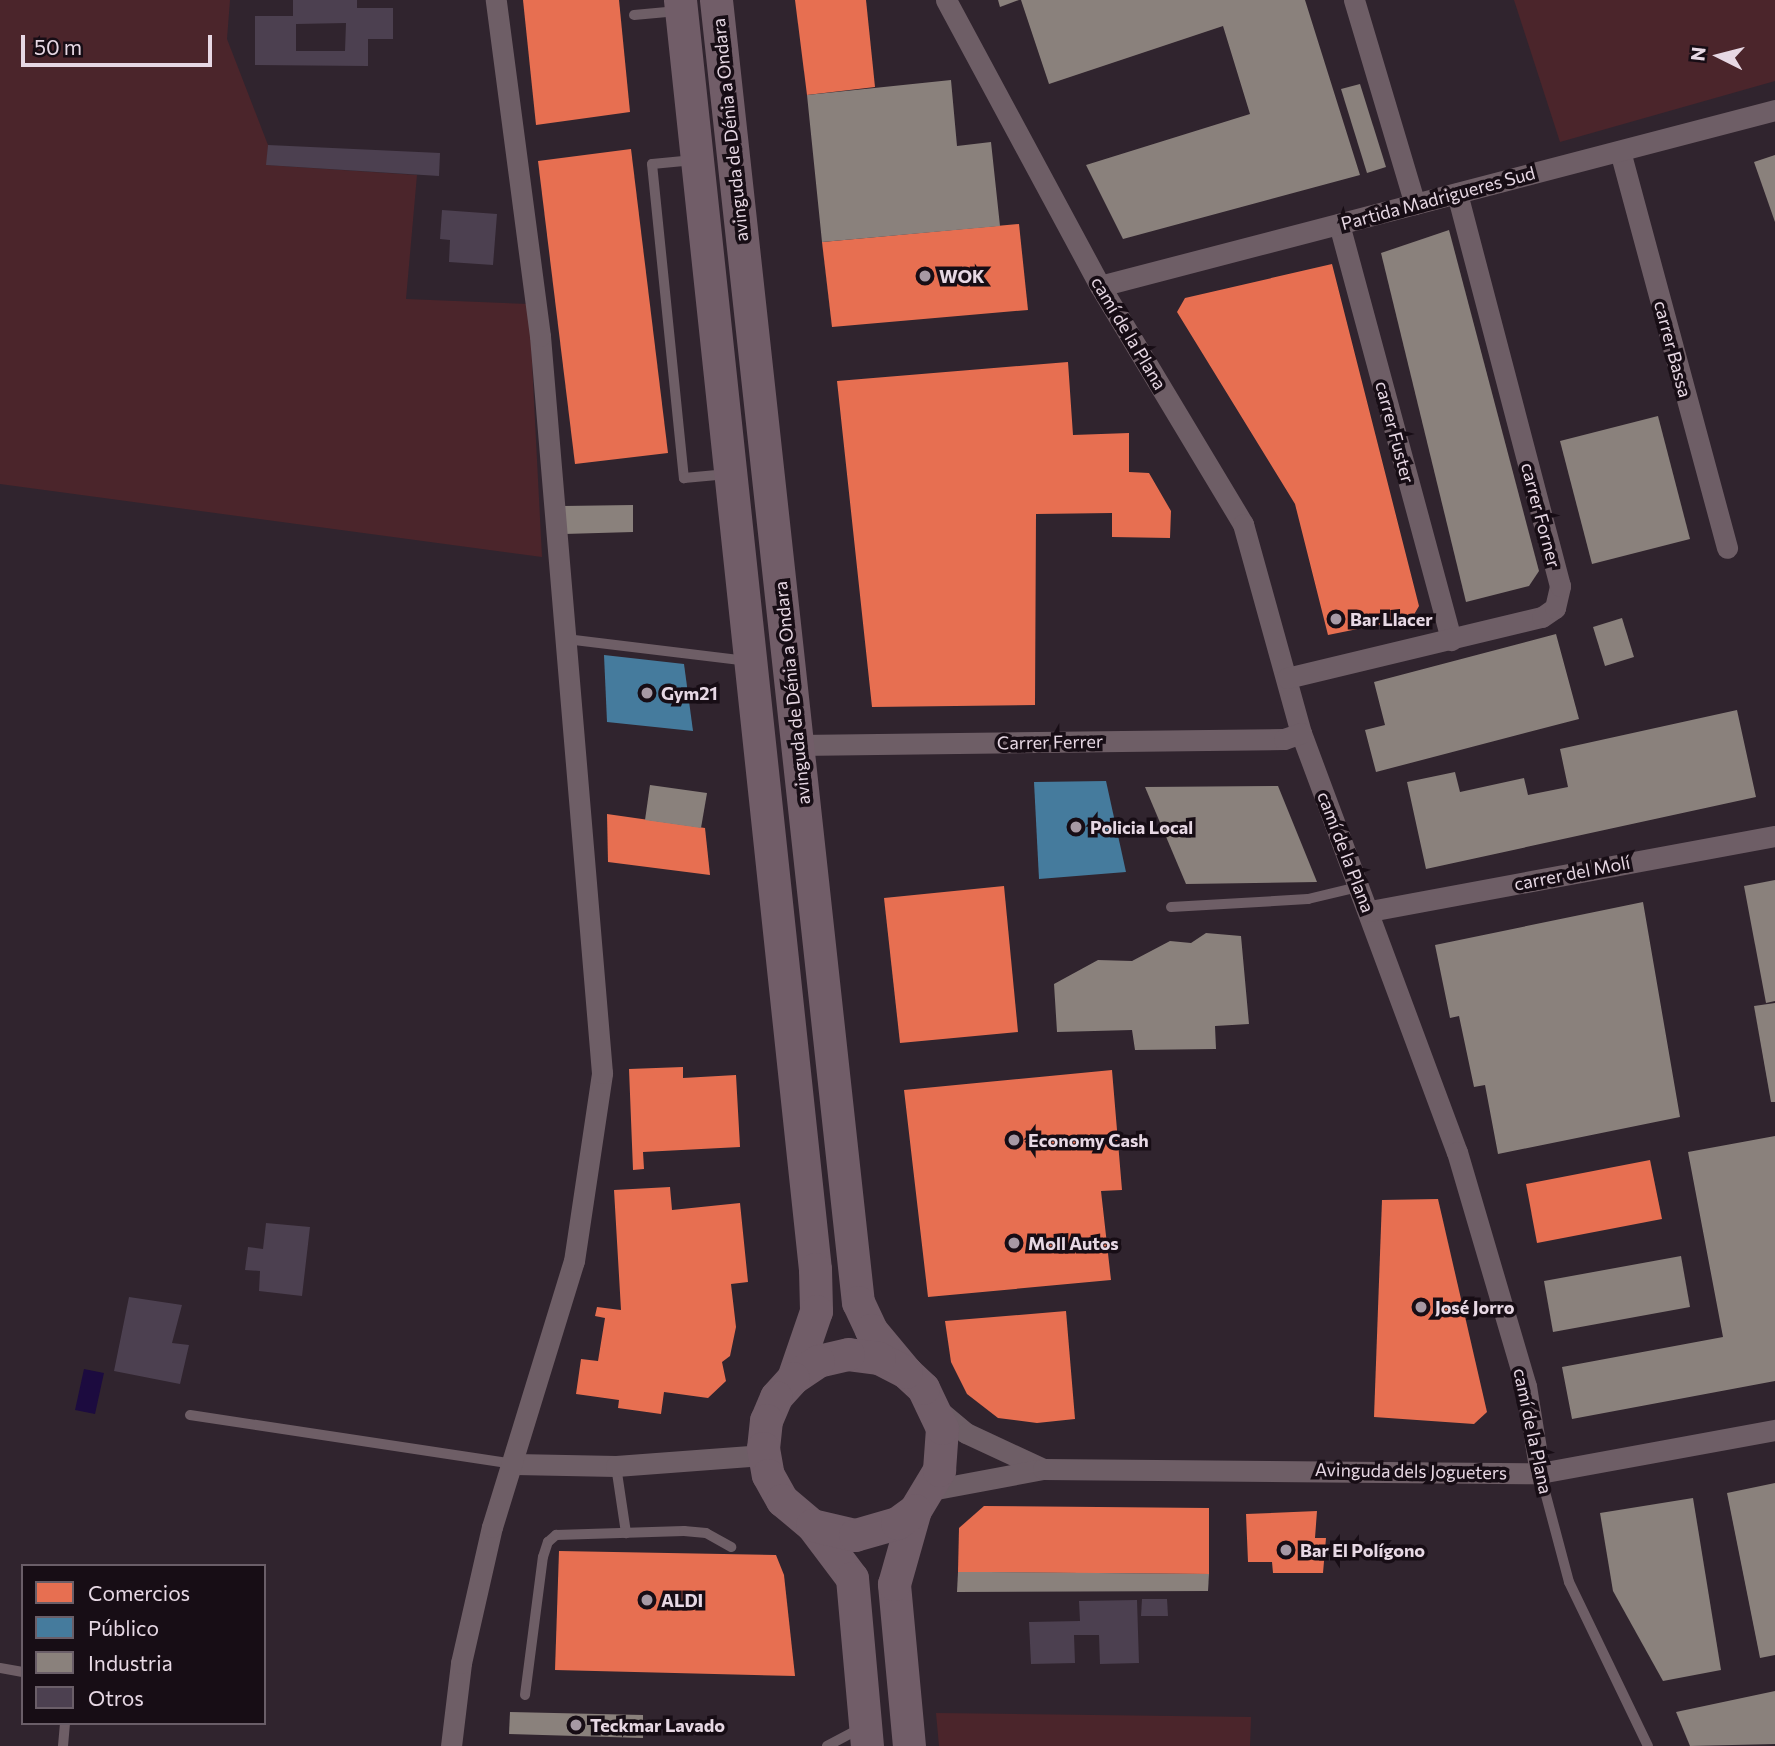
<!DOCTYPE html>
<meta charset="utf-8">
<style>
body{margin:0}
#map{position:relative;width:1775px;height:1746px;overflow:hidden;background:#30242e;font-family:Commissioner,sans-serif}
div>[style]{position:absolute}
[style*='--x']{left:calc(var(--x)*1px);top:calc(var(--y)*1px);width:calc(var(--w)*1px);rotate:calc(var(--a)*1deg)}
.green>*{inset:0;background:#4b252b}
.water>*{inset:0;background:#1c0b3f}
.shops>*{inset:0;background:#e76f51}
.public>*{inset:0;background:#457b9d}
.industry>*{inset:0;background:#8a817c}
.building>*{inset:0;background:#4c4050}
.service>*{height:10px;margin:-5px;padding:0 5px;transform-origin:5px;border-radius:5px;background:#6e5e66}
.minor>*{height:21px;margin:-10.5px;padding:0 10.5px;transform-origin:10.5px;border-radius:10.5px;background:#6e5e66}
.primary>*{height:33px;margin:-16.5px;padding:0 16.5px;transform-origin:16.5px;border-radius:16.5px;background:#715d68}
.dots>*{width:19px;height:19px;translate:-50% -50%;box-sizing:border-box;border:4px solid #170d15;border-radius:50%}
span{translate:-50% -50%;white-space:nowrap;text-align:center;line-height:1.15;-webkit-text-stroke:7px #170d15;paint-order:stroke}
.street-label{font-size:18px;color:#e7d8e4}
.poi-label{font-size:18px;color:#e7d8e4;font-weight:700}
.left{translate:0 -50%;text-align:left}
.legend{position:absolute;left:21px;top:1564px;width:245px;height:161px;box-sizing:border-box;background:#170d15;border:2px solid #6a5e68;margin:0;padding:9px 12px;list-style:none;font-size:21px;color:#e7d8e4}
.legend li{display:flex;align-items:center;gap:14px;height:35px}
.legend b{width:35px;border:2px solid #6a5e68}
.north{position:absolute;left:1684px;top:21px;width:70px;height:70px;-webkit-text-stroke:5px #170d15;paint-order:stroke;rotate:276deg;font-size:19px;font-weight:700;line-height:28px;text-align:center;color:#e7d8e4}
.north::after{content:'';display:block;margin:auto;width:24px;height:32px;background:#e7d8e4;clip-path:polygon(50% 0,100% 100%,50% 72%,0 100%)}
.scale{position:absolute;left:21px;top:35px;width:191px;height:32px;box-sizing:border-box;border:4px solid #e7d8e4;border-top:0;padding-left:9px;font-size:21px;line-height:24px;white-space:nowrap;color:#e7d8e4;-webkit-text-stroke:5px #170d15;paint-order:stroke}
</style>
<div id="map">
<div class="green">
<i style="clip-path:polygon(0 0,230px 0,227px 39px,268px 145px,267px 165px,417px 175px,406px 299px,529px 304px,542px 557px,0 484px)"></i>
<i style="clip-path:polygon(1514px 0,1775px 0,1775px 81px,1560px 142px)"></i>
<i style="clip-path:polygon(936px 1713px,1251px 1717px,1250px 1746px,939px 1746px)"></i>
</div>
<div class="water">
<i style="clip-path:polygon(84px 1369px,104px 1373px,95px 1414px,75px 1410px)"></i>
</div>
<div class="shops">
<i style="clip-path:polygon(523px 0,619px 0,630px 112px,536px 125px)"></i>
<i style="clip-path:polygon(795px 0,866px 0,875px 87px,807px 95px)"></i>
<i style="clip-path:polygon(631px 149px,668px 453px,575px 464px,538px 161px)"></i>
<i style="clip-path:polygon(1019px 224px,1028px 310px,832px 327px,822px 242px)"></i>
<i style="clip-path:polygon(1332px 264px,1419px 606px,1412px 618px,1328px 635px,1295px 504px,1177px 312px,1185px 298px)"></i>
<i style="clip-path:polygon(1068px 362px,1073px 435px,1129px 433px,1129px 472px,1149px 473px,1171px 511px,1170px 538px,1112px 537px,1112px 513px,1036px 514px,1035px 705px,872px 707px,837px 381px)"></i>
<i style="clip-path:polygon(607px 814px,705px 828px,710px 875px,608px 862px)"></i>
<i style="clip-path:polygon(1004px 886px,1018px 1032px,900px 1043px,884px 898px)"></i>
<i style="clip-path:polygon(683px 1067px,683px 1078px,736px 1075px,740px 1147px,643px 1152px,644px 1169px,633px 1170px,629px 1069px)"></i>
<i style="clip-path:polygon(1112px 1070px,1122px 1190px,1101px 1191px,1111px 1280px,928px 1297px,904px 1090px)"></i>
<i style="clip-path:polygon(1650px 1160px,1662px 1219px,1537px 1243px,1526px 1184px)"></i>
<i style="clip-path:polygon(670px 1187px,672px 1210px,740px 1203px,748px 1282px,731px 1284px,736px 1327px,730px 1356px,722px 1362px,726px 1381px,708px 1398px,664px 1392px,661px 1414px,618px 1408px,619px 1400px,576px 1394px,581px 1359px,598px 1361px,605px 1318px,595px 1316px,597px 1307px,621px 1310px,614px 1190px)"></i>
<i style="clip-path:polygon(1438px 1199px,1487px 1412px,1474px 1424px,1374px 1417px,1382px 1200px)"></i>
<i style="clip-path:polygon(1066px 1311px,1075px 1419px,1037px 1423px,998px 1418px,967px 1394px,951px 1362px,945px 1321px)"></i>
<i style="clip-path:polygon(984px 1506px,1209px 1508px,1209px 1574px,958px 1572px,959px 1528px)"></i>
<i style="clip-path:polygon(1317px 1511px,1315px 1538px,1326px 1538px,1323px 1573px,1273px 1573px,1272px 1562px,1248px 1562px,1246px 1514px)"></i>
<i style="clip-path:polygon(559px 1551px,776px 1555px,784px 1575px,795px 1676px,555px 1670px)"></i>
</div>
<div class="public">
<i style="clip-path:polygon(604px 655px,684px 664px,693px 731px,607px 722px)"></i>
<i style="clip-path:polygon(1106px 781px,1126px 872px,1039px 879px,1034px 782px)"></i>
</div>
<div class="industry">
<i style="clip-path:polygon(998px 0,1019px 0,1000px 7px)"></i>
<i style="clip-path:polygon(1021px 0,1305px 0,1360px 175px,1123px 239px,1086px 165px,1250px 114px,1223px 26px,1049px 84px)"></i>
<i style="clip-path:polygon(951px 80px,957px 146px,991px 142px,1000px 226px,822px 242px,807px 95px)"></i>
<i style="clip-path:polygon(1360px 84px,1386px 167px,1367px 173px,1341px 89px)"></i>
<i style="clip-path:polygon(1775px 155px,1775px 222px,1754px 162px)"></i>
<i style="clip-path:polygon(1449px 230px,1539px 571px,1529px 586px,1466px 602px,1381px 253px)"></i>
<i style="clip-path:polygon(1658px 416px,1690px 539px,1592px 564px,1560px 441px)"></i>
<i style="clip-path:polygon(633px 505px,633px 532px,564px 534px,563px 506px)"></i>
<i style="clip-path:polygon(1622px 618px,1634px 657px,1605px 666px,1593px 627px)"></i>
<i style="clip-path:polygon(1556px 634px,1579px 719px,1376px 772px,1365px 730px,1385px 725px,1374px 682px)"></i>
<i style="clip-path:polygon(1737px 710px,1756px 797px,1426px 869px,1407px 782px,1455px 772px,1460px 792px,1524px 778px,1528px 795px,1568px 787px,1560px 749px)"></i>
<i style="clip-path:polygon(650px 785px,707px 793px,701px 828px,645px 820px)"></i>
<i style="clip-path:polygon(1278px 786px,1317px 882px,1186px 884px,1145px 787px)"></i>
<i style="clip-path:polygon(1775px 880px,1775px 1001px,1766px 1003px,1744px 886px)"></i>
<i style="clip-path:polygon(1643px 902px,1680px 1117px,1498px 1154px,1485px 1085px,1474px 1087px,1459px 1016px,1450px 1018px,1435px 945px)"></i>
<i style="clip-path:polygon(1206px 933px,1241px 936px,1249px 1024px,1215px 1026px,1216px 1049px,1135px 1050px,1132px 1030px,1057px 1032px,1054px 984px,1098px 960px,1132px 961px,1170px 941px,1191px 943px)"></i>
<i style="clip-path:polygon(1775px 1003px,1775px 1102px,1771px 1102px,1754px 1006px)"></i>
<i style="clip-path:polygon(1775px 1136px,1775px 1381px,1572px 1419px,1562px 1367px,1723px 1337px,1688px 1152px)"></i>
<i style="clip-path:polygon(1681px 1256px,1690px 1307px,1553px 1332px,1544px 1281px)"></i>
<i style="clip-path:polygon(1775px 1483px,1775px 1655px,1760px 1658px,1727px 1493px)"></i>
<i style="clip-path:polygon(1693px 1498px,1721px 1670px,1663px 1681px,1613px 1591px,1600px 1513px)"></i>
<i style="clip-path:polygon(958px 1572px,988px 1572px,1209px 1574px,1208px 1591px,957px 1592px)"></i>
<i style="clip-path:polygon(1775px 1691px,1775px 1744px,1690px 1746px,1676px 1712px)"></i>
<i style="clip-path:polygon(510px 1712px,643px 1715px,643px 1738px,509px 1734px)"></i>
</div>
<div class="building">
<i style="clip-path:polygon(evenodd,293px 0,357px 0,357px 8px,393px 8px,393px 39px,368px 39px,368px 66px,255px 65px,255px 16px,293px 16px,293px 0,346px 23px,345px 51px,296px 51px,296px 24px,346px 23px)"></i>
<i style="clip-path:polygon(268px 145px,440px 153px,439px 176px,266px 165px)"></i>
<i style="clip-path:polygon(442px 210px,497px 214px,493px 265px,449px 262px,450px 240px,440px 239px)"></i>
<i style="clip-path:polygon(266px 1223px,310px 1227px,302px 1296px,259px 1291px,260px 1271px,245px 1270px,248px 1247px,263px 1249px)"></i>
<i style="clip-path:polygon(129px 1297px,182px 1305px,172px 1343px,189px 1345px,180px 1384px,114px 1371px)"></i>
<i style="clip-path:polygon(1142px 1599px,1167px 1599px,1168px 1616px,1141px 1616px)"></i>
<i style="clip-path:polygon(1137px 1600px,1139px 1663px,1100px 1664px,1099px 1635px,1074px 1635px,1075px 1663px,1031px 1664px,1029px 1622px,1080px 1621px,1079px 1601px)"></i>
</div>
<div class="service">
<i style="--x:634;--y:15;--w:44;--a:-5.2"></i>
<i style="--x:694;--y:160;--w:42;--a:174.6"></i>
<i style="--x:652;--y:164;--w:316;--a:84.2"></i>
<i style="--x:684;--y:478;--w:44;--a:-5.2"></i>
<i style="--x:566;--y:639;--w:182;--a:6.9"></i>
<i style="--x:1171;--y:907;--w:137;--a:-3.3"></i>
<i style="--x:1308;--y:899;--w:51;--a:-13.5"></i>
<i style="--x:190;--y:1415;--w:327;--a:8.6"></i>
<i style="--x:616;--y:1466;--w:68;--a:81.5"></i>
<i style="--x:1540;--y:1473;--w:113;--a:75.1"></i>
<i style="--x:1569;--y:1582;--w:182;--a:64.3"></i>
<i style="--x:0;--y:1668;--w:23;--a:10"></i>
<i style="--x:525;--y:1695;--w:139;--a:-82.6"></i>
<i style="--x:543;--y:1557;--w:16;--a:-72"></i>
<i style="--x:548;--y:1542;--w:11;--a:-41"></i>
<i style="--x:556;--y:1535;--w:128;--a:-1.8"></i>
<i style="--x:684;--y:1531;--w:22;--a:5"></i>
<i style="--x:706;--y:1533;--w:29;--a:29"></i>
<i style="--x:63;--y:1746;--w:23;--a:-85"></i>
<i style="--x:827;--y:1746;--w:36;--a:-28"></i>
</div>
<div class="minor">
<i style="--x:946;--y:0;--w:325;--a:61.7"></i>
<i style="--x:1100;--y:286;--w:278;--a:59"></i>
<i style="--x:1243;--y:524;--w:217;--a:74.5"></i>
<i style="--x:1301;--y:733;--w:447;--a:69.6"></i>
<i style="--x:1457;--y:1152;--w:244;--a:73.6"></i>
<i style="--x:1526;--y:1386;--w:88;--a:80.9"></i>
<i style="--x:1354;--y:0;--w:213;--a:73.4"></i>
<i style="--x:1620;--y:151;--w:411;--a:74.9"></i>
<i style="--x:1339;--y:224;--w:431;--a:74.9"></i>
<i style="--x:1100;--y:286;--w:698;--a:-14.61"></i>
<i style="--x:1287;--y:678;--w:262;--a:-13.5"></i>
<i style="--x:1542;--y:617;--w:16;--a:-35"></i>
<i style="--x:1555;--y:608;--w:23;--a:-77"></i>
<i style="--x:1560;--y:586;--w:406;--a:-104.7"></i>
<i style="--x:798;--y:745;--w:486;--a:-0.7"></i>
<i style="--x:1284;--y:739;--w:18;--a:-19"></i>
<i style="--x:1370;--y:911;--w:412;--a:-10.5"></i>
<i style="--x:936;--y:1408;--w:39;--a:40"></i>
<i style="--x:966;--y:1433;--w:83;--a:25"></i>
<i style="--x:515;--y:1464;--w:101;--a:1.1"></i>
<i style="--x:616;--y:1466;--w:148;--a:-4.3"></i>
<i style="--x:931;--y:1490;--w:114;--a:-10.6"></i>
<i style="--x:1043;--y:1469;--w:497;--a:0.5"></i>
<i style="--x:1540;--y:1473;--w:239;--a:-10.4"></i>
<i style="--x:451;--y:1746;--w:84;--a:-83.1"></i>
<i style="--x:461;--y:1663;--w:139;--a:-77.2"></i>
<i style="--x:492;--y:1527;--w:278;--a:-72.9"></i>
<i style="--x:574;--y:1261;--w:190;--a:-81.5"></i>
<i style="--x:602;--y:1073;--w:740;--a:-94.81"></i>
<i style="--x:540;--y:336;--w:339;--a:-97.5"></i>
</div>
<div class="primary">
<i style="--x:680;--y:0;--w:1276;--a:83.93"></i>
<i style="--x:815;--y:1269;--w:42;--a:88.6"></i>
<i style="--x:816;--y:1311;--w:71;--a:108.9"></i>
<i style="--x:716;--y:0;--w:1310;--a:83.78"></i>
<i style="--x:858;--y:1302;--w:31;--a:65"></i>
<i style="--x:871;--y:1330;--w:55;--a:50.2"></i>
<i style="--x:812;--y:1525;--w:66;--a:53"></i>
<i style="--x:852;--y:1578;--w:169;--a:84.9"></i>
<i style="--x:909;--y:1746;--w:163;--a:-95.3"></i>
<i style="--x:894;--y:1584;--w:77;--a:-74.2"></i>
<i style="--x:915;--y:1510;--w:47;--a:-59"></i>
<i style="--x:939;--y:1470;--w:42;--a:-85.9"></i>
<i style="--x:942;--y:1428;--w:44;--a:-115.4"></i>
<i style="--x:923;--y:1388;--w:23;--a:-137"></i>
<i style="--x:906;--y:1372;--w:30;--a:-153"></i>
<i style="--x:879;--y:1358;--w:31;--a:-173"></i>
<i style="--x:848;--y:1354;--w:31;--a:167"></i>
<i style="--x:818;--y:1361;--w:30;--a:146"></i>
<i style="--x:793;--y:1378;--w:25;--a:132"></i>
<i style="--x:776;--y:1397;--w:25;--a:113"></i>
<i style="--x:766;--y:1420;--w:28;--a:96"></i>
<i style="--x:763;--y:1448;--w:27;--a:80"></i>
<i style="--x:768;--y:1475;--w:29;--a:61"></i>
<i style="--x:782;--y:1500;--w:39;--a:40"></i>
<i style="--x:812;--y:1525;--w:44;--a:13.1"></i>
<i style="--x:855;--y:1535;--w:44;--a:-15.9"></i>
<i style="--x:897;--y:1523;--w:22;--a:-36"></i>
</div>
<div class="dots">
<i style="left:925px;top:276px;background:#a799a4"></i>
<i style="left:1336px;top:619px;background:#a799a4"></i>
<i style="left:647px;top:693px;background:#a799a4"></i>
<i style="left:1076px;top:827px;background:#a799a4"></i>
<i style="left:1014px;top:1140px;background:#a799a4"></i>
<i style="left:1014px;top:1243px;background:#a799a4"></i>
<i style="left:1421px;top:1307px;background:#a799a4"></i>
<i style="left:1286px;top:1550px;background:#a799a4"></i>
<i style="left:647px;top:1600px;background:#a799a4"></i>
<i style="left:576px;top:1725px;background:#a799a4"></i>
</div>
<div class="street-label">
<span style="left:730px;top:130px;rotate:-96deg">avinguda de Dénia a Ondara</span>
<span style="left:1438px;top:198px;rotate:-15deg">Partida Madrigueres Sud</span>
<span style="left:1129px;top:333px;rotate:59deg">camí de la Plana</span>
<span style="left:1673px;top:349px;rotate:75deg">carrer Bassa</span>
<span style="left:1395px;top:432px;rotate:75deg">carrer Fuster</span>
<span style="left:1541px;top:515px;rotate:75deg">carrer Forner</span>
<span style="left:792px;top:693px;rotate:-96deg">avinguda de Dénia a Ondara</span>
<span style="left:1050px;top:742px;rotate:-1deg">Carrer Ferrer</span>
<span style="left:1346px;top:852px;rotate:69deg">camí de la Plana</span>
<span style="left:1572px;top:873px;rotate:-11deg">carrer del Molí</span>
<span style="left:1533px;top:1431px;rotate:78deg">camí de la Plana</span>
<span style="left:1411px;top:1471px;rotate:1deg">Avinguda dels Jogueters</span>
</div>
<div class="poi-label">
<span class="left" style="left:939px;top:276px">WOK</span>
<span class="left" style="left:1350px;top:619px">Bar Llacer</span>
<span class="left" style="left:661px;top:693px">Gym21</span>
<span class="left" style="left:1090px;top:827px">Policia Local</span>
<span class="left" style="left:1028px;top:1140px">Economy Cash</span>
<span class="left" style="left:1028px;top:1243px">Moll Autos</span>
<span class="left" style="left:1435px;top:1307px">José Jorro</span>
<span class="left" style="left:1300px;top:1550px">Bar El Polígono</span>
<span class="left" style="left:661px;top:1600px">ALDI</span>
<span class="left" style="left:590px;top:1725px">Teckmar Lavado</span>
</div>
<ul class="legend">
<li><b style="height:19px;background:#e76f51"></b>Comercios</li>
<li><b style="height:19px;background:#457b9d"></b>Público</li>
<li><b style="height:19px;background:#8a817c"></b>Industria</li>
<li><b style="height:19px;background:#4c4050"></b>Otros</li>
</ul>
<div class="north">N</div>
<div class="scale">50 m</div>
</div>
